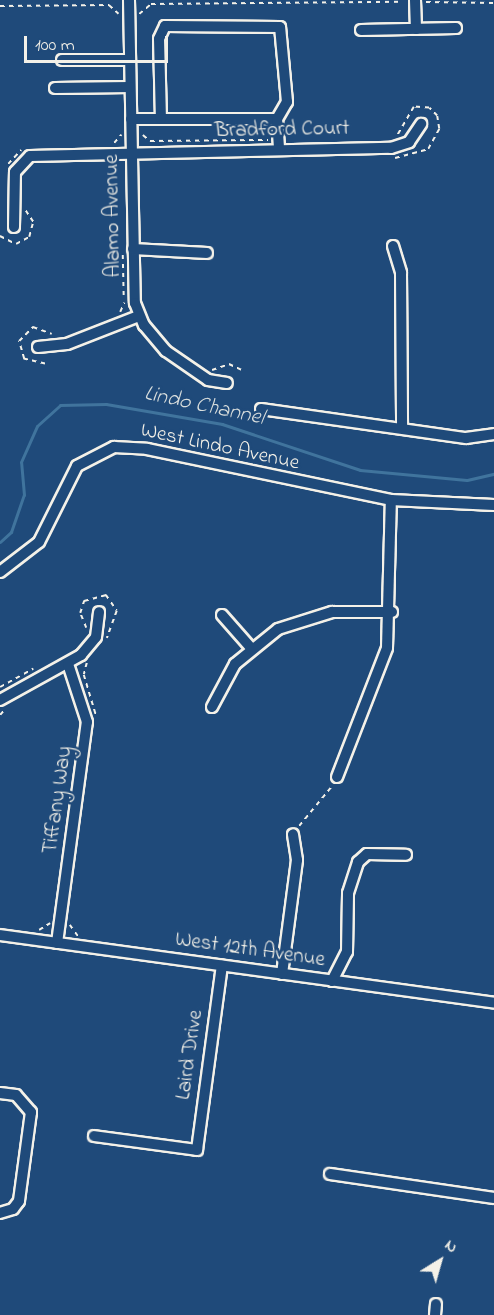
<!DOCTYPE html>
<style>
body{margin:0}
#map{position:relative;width:494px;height:1315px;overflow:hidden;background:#1f4a7a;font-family:"Indie Flower",sans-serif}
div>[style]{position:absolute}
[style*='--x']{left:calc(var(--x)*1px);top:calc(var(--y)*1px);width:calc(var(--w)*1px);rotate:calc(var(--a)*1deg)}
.stream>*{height:3px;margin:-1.5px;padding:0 1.5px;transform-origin:1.5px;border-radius:1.5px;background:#40749d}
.path>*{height:1.5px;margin-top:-0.75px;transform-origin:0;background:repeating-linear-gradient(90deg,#f4f1e8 0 4.5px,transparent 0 9px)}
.roads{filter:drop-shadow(2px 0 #f4f1e8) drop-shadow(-2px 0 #f4f1e8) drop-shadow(0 2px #f4f1e8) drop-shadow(0 -2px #f4f1e8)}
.minor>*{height:10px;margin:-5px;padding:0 5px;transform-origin:5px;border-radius:5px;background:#1f4a7a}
span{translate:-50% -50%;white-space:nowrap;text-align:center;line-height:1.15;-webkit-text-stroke:5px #1f4a7a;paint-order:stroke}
.street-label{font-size:21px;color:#f4f1e8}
.water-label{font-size:22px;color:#d9dedd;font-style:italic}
.north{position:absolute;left:410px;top:1231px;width:60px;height:60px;-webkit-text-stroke:4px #1f4a7a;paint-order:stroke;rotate:37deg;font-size:16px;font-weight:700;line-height:24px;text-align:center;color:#f4f1e8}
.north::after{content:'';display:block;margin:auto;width:21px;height:27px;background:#f4f1e8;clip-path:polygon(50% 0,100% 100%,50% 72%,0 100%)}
.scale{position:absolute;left:24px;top:36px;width:144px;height:27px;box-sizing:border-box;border:3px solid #f4f1e8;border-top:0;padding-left:8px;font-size:18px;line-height:21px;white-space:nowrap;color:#f4f1e8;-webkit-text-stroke:4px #1f4a7a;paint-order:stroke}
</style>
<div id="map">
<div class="stream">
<i style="--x:0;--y:542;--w:15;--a:-42"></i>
<i style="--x:11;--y:532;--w:39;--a:-71"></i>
<i style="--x:24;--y:495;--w:33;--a:-95"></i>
<i style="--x:21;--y:462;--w:39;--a:-66"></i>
<i style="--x:37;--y:426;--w:31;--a:-42"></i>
<i style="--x:60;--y:405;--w:46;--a:-1.2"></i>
<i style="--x:106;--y:404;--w:118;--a:9.8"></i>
<i style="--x:222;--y:424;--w:145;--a:18.4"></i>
<i style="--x:360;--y:470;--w:107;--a:5.3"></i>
<i style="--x:467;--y:480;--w:28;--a:-13"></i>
</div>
<div class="path">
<i style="--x:426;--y:2;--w:68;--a:0.8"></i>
<i style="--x:0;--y:6;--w:109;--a:-0.5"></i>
<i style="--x:109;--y:5;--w:13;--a:42"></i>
<i style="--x:139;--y:14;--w:16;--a:-40"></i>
<i style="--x:151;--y:4;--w:252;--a:-0.5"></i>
<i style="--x:143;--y:135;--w:9;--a:41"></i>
<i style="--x:150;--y:141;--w:118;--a:-0.5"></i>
<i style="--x:114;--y:143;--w:11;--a:-49"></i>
<i style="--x:395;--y:158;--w:34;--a:-15"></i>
<i style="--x:428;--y:149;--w:23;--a:-61"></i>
<i style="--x:439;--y:129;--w:13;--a:-99"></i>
<i style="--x:437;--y:116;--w:11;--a:-135"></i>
<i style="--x:429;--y:108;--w:15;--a:-176"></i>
<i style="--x:414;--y:107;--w:32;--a:120"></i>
<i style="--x:8;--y:164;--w:19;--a:-47"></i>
<i style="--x:0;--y:236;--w:18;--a:27"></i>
<i style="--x:16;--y:244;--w:15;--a:-28"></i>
<i style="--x:29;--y:237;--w:16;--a:-75"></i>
<i style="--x:33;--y:222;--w:14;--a:-124"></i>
<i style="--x:123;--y:255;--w:43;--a:88.7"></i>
<i style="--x:120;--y:312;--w:10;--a:-66"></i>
<i style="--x:45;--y:364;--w:22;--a:-167"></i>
<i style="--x:24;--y:359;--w:19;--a:-106"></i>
<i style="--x:19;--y:341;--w:20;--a:-45"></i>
<i style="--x:33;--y:327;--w:20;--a:20"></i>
<i style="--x:212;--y:370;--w:18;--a:-19"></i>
<i style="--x:229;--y:364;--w:14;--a:25"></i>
<i style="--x:86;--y:628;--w:16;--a:-112"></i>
<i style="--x:80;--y:613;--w:13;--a:-72"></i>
<i style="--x:84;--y:601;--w:23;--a:-15"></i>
<i style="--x:106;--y:595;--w:19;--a:55"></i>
<i style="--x:117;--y:611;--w:29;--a:110"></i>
<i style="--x:87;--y:663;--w:12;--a:104"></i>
<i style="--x:84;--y:675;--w:42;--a:73.3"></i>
<i style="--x:0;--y:687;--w:38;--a:-29"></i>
<i style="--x:0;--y:715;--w:8;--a:-50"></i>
<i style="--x:299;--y:826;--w:52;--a:-50.5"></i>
<i style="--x:70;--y:925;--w:14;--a:54"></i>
<i style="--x:39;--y:930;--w:13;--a:-32"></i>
</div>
<div class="roads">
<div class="minor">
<i style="--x:129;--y:0;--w:303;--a:88.9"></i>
<i style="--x:135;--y:303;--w:24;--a:68"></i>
<i style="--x:144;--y:325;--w:34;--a:50"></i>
<i style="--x:166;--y:351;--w:51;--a:34.6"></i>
<i style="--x:208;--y:380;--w:19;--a:9"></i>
<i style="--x:415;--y:0;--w:29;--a:88"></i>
<i style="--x:361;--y:30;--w:95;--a:-1.2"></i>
<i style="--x:62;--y:60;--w:68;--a:0"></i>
<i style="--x:55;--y:88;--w:75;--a:-0.8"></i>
<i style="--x:131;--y:119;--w:146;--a:0"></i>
<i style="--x:277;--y:119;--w:20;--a:-60"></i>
<i style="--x:287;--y:102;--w:75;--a:-95.3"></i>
<i style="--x:280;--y:27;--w:115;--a:-179.5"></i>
<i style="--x:165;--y:26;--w:14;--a:115"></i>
<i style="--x:159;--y:39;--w:80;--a:88.6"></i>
<i style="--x:277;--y:119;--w:31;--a:86"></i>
<i style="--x:14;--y:227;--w:55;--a:-89"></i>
<i style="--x:15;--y:172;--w:22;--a:-47"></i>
<i style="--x:30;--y:156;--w:361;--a:-1.3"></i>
<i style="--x:391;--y:148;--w:19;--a:-18"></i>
<i style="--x:409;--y:142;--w:22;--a:-56"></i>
<i style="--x:393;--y:246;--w:28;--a:73"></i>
<i style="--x:401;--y:273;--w:154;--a:89.6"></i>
<i style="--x:133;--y:249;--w:74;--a:3.1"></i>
<i style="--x:38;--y:347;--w:29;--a:-6"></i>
<i style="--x:67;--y:344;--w:77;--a:-21.3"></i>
<i style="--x:261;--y:409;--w:207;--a:8.1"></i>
<i style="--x:466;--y:438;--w:28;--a:-8"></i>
<i style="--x:0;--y:572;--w:49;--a:-37.6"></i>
<i style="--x:39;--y:542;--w:85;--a:-63.4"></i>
<i style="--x:77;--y:466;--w:42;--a:-27.2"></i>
<i style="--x:114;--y:447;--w:33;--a:3"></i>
<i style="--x:147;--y:449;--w:249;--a:11.8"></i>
<i style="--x:391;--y:500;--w:103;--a:2.8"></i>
<i style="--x:222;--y:615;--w:44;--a:48.7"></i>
<i style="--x:0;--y:700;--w:93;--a:-29.1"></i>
<i style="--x:81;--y:655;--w:23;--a:-50"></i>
<i style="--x:96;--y:637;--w:25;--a:-83"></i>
<i style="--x:212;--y:707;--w:49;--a:-61.9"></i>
<i style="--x:235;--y:664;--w:55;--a:-39.1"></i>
<i style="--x:278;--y:629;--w:57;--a:-17.5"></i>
<i style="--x:332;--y:612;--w:60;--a:0"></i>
<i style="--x:337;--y:777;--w:138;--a:-68.8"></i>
<i style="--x:387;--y:648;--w:148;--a:-88.5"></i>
<i style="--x:0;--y:935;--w:499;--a:7.8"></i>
<i style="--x:57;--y:943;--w:223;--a:-82.3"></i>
<i style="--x:87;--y:722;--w:61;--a:-108.1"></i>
<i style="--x:282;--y:974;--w:115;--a:-82.5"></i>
<i style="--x:297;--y:860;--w:26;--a:-99"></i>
<i style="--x:332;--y:981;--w:33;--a:-63"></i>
<i style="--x:347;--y:952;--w:59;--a:-89"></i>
<i style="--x:348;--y:893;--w:33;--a:-72"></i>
<i style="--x:358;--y:862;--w:12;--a:-42"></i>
<i style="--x:367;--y:854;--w:39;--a:1"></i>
<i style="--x:0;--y:1093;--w:16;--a:7"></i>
<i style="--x:16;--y:1095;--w:23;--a:49"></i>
<i style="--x:31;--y:1112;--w:90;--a:97.7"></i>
<i style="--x:19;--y:1201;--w:10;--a:127"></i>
<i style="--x:13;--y:1209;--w:14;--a:163"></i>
<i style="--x:94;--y:1136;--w:104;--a:7.7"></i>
<i style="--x:197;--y:1150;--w:186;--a:-82.3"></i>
<i style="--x:330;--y:1174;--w:166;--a:8.3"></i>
<i style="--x:435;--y:1315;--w:11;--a:-85"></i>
</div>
</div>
<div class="street-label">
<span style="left:282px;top:130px;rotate:-1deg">Bradford Court</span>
<span style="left:113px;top:216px;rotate:-91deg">Alamo Avenue</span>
<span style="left:220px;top:447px;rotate:12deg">West Lindo Avenue</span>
<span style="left:58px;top:800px;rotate:-82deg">Tiffany Way</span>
<span style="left:250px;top:950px;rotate:8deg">West 12th Avenue</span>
<span style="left:190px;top:1055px;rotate:-82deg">Laird Drive</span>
</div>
<div class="water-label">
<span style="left:204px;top:407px;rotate:12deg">Lindo Channel</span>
</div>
<div class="north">N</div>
<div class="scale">100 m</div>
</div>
